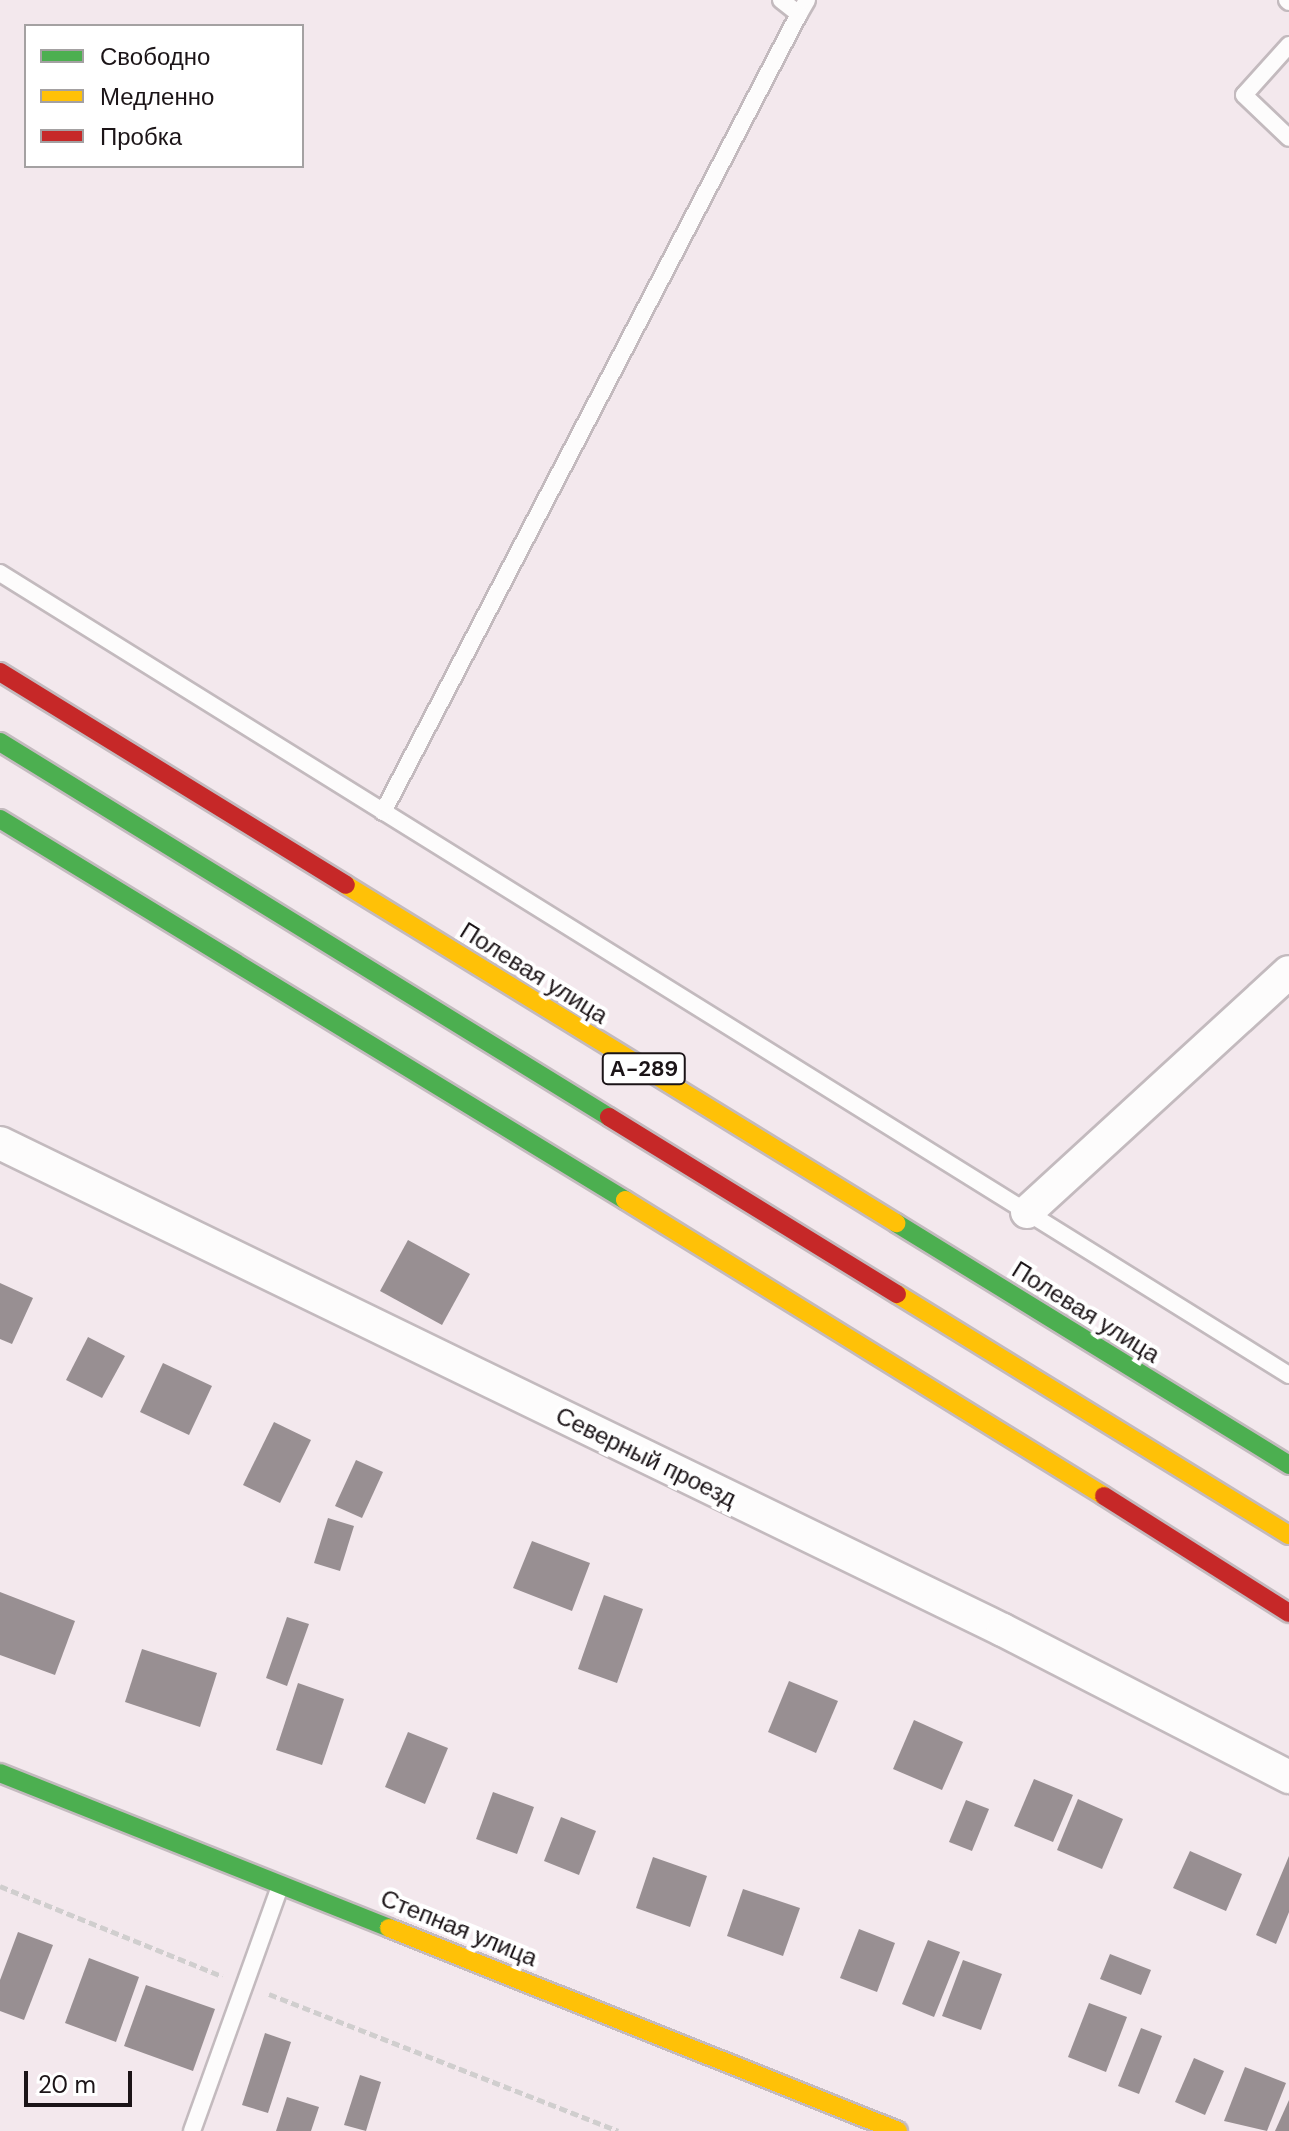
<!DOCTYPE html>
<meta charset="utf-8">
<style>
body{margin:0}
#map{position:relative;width:1289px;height:2131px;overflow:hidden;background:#f3e8ed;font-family:"DM Sans",sans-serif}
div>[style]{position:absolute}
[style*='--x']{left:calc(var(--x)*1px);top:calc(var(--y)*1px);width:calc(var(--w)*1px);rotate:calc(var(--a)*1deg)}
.building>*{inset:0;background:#988f92}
.path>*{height:5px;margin-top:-2.5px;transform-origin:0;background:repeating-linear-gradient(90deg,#d0cece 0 8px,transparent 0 12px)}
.roads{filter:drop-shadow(2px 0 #c3babe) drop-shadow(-2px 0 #c3babe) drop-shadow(0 2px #c3babe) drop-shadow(0 -2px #c3babe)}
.lane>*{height:16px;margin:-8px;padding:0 8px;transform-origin:8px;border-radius:8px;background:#fdfcfc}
.street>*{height:32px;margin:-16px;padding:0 16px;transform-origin:16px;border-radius:16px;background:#fdfcfc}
.fast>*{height:18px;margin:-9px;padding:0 9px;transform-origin:9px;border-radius:9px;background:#4caf50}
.slow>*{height:18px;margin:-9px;padding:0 9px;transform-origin:9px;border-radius:9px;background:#ffc107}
.jam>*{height:18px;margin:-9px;padding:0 9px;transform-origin:9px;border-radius:9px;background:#c62828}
span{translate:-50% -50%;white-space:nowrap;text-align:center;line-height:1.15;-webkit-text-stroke:8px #fff;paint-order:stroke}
.shield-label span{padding:2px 6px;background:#fff;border:2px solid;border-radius:6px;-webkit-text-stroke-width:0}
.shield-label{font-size:22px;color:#1b1417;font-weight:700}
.street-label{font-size:24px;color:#1b1417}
.legend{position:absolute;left:24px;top:24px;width:280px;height:144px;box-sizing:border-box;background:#fff;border:2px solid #a4a1a2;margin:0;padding:10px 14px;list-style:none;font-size:24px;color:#1b1417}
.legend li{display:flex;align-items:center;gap:16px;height:40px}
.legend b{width:40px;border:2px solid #a4a1a2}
.scale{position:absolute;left:24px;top:2071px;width:108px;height:36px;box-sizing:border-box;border:4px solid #1b1417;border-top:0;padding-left:10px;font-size:24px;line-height:28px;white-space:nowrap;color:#1b1417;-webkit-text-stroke:6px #fff;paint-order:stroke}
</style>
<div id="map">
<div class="building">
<i style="clip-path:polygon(408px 1240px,470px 1274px,442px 1325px,380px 1291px)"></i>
<i style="clip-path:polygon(0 1283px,33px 1298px,12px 1344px,0 1339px)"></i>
<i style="clip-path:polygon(88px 1337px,125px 1356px,102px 1398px,66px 1380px)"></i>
<i style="clip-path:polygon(163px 1363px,212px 1386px,189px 1435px,140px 1412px)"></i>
<i style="clip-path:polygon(274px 1422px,311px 1440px,280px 1503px,243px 1485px)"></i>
<i style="clip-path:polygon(356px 1460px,383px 1472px,362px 1518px,335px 1506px)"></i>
<i style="clip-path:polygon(328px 1518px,354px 1526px,340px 1571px,314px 1563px)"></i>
<i style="clip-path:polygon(532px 1541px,590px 1563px,572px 1611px,513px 1588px)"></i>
<i style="clip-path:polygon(0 1592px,75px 1621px,55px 1675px,0 1655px)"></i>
<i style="clip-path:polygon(604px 1595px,643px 1609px,617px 1683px,578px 1669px)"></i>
<i style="clip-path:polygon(287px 1617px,309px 1624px,287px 1686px,266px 1678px)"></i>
<i style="clip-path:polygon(142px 1649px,217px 1673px,200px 1727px,125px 1702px)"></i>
<i style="clip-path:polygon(789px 1681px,838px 1701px,816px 1753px,768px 1732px)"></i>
<i style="clip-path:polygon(298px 1683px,344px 1699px,322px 1765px,276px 1750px)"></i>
<i style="clip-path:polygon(914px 1720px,963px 1742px,942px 1790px,893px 1769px)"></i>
<i style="clip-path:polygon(408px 1732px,448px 1748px,425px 1804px,385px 1787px)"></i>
<i style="clip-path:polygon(1034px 1779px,1073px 1795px,1053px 1842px,1014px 1826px)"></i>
<i style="clip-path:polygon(493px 1792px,534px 1807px,517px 1854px,476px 1839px)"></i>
<i style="clip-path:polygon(1078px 1799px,1123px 1819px,1102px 1869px,1057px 1850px)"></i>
<i style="clip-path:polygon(966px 1800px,989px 1809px,972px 1851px,949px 1842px)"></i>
<i style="clip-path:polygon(561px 1817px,596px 1831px,579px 1875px,544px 1861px)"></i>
<i style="clip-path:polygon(1190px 1851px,1242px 1874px,1226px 1911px,1173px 1888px)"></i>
<i style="clip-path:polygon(1289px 1856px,1289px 1912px,1276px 1944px,1256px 1935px)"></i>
<i style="clip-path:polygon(653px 1857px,707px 1876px,690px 1927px,636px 1908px)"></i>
<i style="clip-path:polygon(743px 1889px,800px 1908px,783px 1956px,727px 1936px)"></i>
<i style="clip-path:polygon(859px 1929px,895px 1943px,877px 1992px,840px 1978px)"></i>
<i style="clip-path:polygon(18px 1932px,53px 1945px,24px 2020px,0 2011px,0 1980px)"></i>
<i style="clip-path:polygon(928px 1940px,960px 1952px,934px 2017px,902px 2004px)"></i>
<i style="clip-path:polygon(1110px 1954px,1151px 1970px,1141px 1995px,1100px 1979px)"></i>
<i style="clip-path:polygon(89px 1958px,139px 1977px,116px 2042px,65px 2023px)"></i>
<i style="clip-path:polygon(963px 1960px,1002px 1974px,981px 2030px,942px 2016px)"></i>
<i style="clip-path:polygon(146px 1985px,215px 2009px,193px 2071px,124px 2046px)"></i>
<i style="clip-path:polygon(1089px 2003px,1127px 2017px,1106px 2072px,1068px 2057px)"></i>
<i style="clip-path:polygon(1141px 2028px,1162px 2036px,1139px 2094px,1118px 2086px)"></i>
<i style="clip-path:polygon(265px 2033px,291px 2042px,268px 2113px,242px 2105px)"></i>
<i style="clip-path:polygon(1194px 2058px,1224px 2071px,1205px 2115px,1175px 2102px)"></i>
<i style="clip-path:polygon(1245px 2067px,1286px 2083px,1267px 2131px,1224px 2121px)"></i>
<i style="clip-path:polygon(360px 2075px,381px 2082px,366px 2131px,344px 2125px)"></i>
<i style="clip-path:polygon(287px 2097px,319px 2107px,311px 2131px,276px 2131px)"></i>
<i style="clip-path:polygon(1289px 2100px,1289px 2131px,1275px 2131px)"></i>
</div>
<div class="path">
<i style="--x:0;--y:1886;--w:240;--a:22.1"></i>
<i style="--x:269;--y:1994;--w:375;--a:21.4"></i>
</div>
<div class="roads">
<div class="lane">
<i style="--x:781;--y:0;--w:23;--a:38"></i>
<i style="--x:799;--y:14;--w:16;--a:-60"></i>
<i style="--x:1287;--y:0;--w:3;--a:45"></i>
<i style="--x:1289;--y:45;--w:67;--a:132"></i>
<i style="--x:1244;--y:95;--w:62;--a:43.7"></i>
<i style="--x:0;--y:573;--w:1518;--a:31.89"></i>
<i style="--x:383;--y:812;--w:900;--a:-62.47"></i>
<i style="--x:192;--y:2131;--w:259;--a:-70.2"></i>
</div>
<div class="street">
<i style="--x:0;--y:1143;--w:1115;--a:25.9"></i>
<i style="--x:1003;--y:1630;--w:322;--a:27.2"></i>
<i style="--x:1027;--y:1212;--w:355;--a:-42.5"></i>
</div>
<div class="fast">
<i style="--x:0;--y:742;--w:715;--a:31.62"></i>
<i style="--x:0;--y:819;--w:732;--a:31.37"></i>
<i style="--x:896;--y:1223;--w:462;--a:31.6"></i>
<i style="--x:0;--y:1773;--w:419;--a:21.7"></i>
</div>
<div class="slow">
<i style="--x:346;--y:885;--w:646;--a:31.57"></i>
<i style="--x:625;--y:1200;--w:563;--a:31.71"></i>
<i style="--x:897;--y:1294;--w:460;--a:31.6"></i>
<i style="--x:389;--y:1928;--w:548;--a:21.74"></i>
</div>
<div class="jam">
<i style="--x:0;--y:672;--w:406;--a:31.6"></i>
<i style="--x:609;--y:1117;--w:338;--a:31.6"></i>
<i style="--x:1104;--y:1496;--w:219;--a:32.3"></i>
</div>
</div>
<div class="shield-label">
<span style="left:644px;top:1069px">А-289</span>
</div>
<div class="street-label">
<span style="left:534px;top:973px;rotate:32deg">Полевая улица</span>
<span style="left:1086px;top:1312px;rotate:32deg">Полевая улица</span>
<span style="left:646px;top:1457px;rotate:26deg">Северный проезд</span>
<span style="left:459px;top:1928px;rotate:22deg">Степная улица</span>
</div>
<ul class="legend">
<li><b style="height:10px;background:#4caf50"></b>Свободно</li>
<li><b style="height:10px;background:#ffc107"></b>Медленно</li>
<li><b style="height:10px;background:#c62828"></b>Пробка</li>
</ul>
<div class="scale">20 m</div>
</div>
